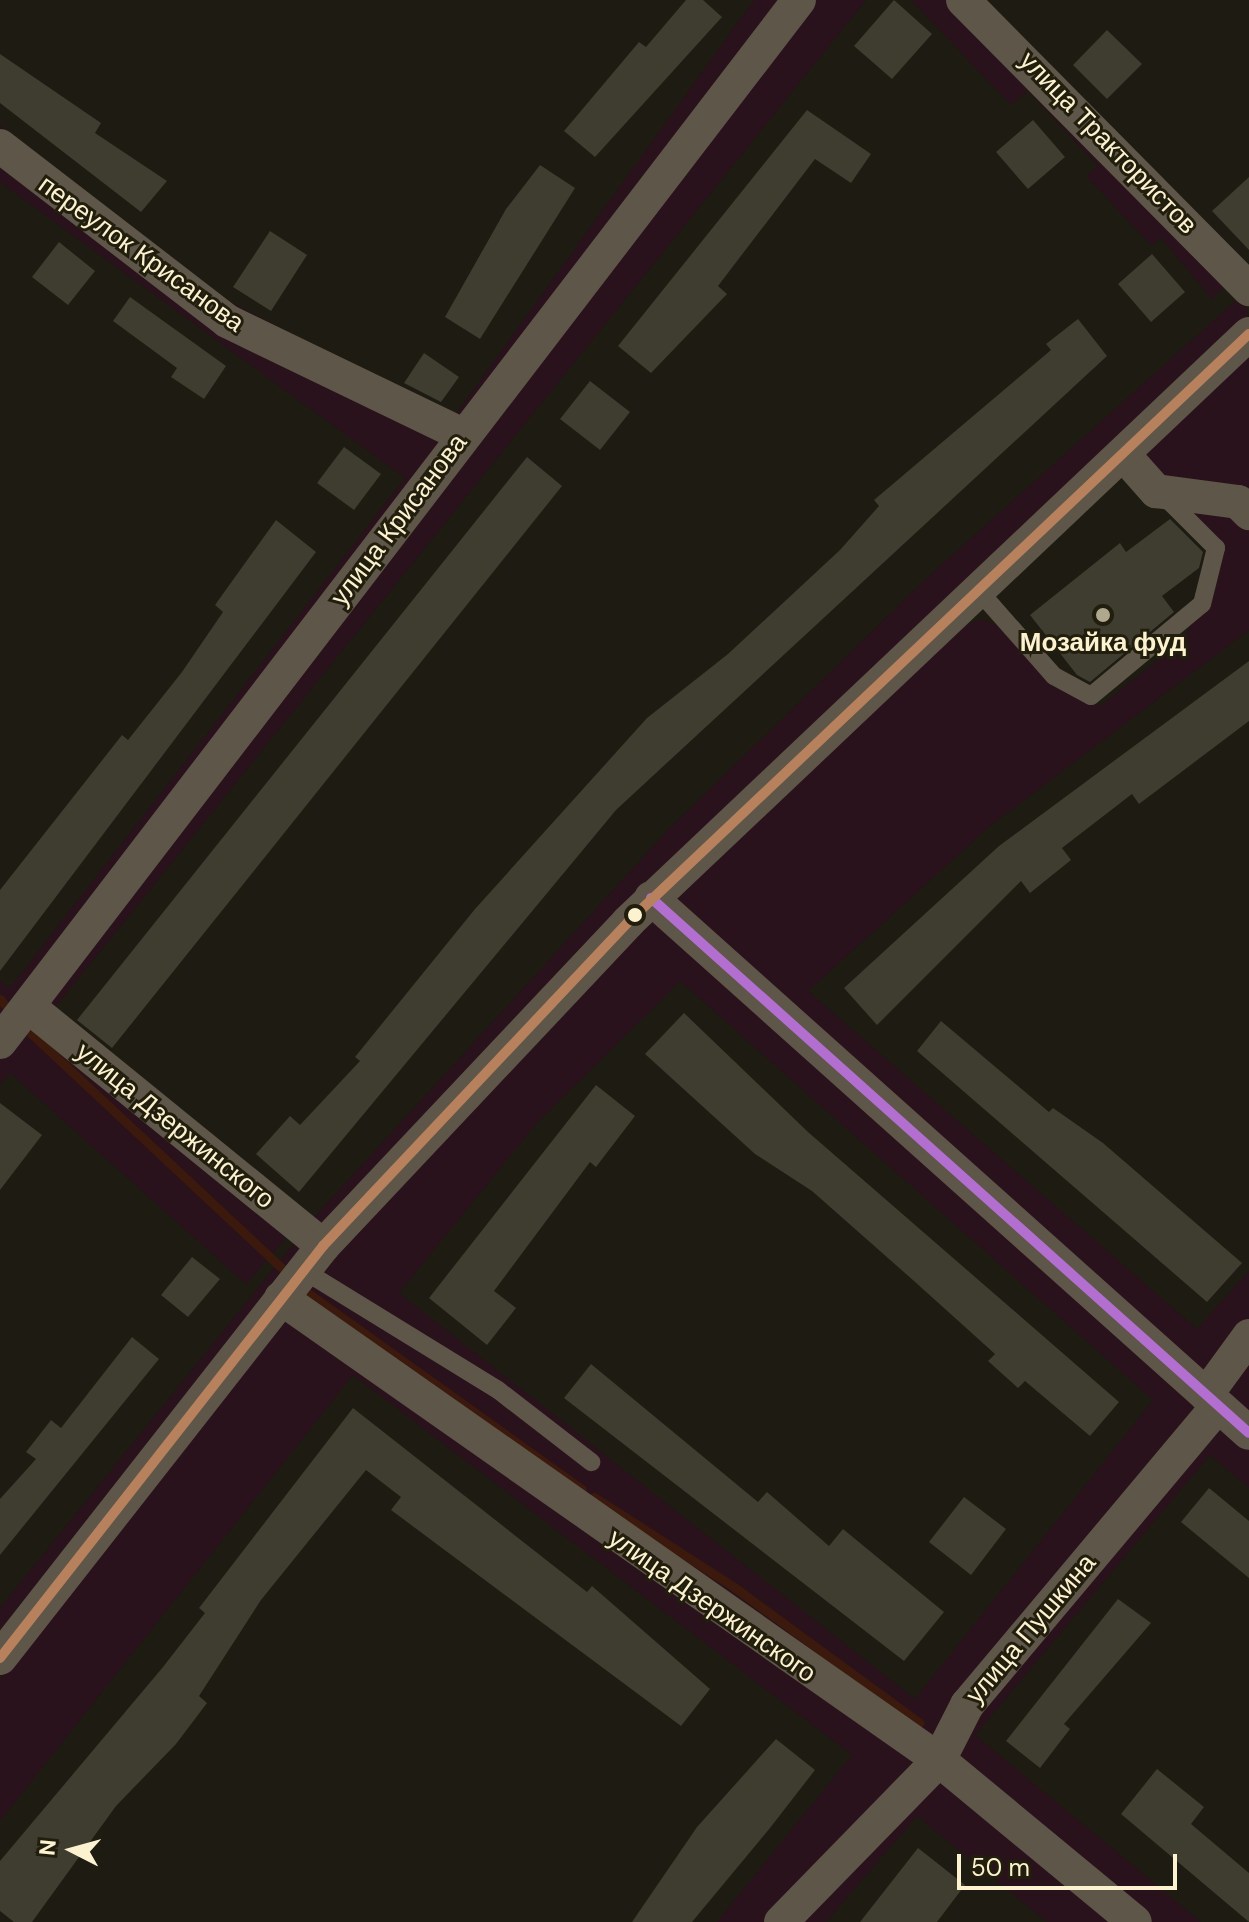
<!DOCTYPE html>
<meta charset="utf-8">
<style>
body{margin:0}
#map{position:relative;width:1249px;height:1922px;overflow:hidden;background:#1d1b12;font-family:"DM Sans",sans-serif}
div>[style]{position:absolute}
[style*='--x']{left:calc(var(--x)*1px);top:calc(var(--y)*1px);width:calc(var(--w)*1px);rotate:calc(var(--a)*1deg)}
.green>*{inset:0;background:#29121b}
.stream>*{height:9px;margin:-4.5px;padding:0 4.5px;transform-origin:4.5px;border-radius:4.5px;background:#3b190c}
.building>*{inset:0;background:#3f3c30}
.lane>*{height:18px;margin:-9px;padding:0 9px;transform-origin:9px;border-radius:9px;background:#5e5648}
.street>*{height:34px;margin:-17px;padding:0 17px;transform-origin:17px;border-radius:17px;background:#5e5648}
.bus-1>*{height:10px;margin:-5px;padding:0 5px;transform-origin:5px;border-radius:5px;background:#b36fd0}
.bus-2>*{height:10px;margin:-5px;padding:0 5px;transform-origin:5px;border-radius:5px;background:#b6815c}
.dots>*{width:22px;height:22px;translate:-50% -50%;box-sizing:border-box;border:4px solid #221e0e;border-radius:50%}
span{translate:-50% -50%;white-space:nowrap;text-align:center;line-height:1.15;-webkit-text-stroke:6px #221e0e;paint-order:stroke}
.street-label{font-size:26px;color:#fdf2d0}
.poi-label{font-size:26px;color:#fdf2d0;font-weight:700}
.north{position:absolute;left:32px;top:1810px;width:80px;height:80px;-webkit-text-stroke:6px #221e0e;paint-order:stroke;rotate:276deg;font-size:22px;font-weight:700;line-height:32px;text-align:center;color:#fdf2d0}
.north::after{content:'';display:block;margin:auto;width:28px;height:36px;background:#fdf2d0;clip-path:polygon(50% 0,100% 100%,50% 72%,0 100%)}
.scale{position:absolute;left:957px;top:1854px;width:220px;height:36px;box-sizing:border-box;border:4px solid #fdf2d0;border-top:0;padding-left:10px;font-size:24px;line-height:28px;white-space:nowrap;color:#fdf2d0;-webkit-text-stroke:6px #221e0e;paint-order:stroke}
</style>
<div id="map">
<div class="green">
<i style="clip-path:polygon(754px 0,782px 0,457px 424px,230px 316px,0 136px,0 125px,225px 299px,453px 418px)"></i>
<i style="clip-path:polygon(811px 0,866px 0,53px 1010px,37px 1004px)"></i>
<i style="clip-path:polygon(911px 0,951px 0,1230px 281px,1212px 299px,1161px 238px,1151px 245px,1086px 176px,1098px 166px,1028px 91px,1011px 105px)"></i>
<i style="clip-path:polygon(0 155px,26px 180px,450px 441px,10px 1020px,0 1013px,0 981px,10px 988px,405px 478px,0 182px)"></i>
<i style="clip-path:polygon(1242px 295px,1249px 317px,320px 1231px,307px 1225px,668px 830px,929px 576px)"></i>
<i style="clip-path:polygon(1249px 351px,1249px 501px,1159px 479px,1141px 458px)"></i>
<i style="clip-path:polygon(1178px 500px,1249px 523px,1249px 630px,990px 826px,808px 991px,1197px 1329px,1249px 1271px,1249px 1326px,1205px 1380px,675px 907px,678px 889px,961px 627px,982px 619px,1003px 628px,1050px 685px,1101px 706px,1185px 638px,1205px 595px,1210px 559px)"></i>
<i style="clip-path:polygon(evenodd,652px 920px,1202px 1406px,937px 1746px,303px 1306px,309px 1281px,435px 1350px,319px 1269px,652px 920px,680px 981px,1153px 1400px,915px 1699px,399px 1293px,535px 1125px,680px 981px)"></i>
<i style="clip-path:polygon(28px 1017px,292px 1231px,246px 1284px,10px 1073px,0 1085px,0 1051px)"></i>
<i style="clip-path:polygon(299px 1237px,305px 1249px,0 1636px,0 1608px)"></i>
<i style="clip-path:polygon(283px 1315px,923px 1764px,776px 1922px,717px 1922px,852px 1755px,353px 1375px,0 1821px,0 1679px)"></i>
<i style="clip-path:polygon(1249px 1346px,1249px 1416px,1219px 1389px)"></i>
<i style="clip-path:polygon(1220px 1424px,1249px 1449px,1249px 1488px,1210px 1455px,975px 1735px,1201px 1922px,1146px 1922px,953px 1750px,971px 1708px)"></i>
<i style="clip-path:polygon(934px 1774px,1122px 1922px,1047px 1922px,917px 1816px,826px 1922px,788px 1922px)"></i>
</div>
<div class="stream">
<i style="--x:0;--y:999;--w:19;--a:51"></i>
<i style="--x:22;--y:1025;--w:397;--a:43.1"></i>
<i style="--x:312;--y:1296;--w:332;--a:35.6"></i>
<i style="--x:594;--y:1497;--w:166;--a:32.7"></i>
<i style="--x:734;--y:1587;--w:230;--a:36.2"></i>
</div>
<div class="building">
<i style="clip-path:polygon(686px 0,703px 0,722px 17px,595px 157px,564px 131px,639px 42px,646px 47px)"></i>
<i style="clip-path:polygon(894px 0,932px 34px,892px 79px,854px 46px)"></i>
<i style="clip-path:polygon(1107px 30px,1142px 64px,1107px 99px,1073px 65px)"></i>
<i style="clip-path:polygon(0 54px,101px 123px,95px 133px,167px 181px,141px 212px,0 103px)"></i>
<i style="clip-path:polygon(807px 110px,871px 154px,851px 183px,815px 159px,718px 286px,727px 294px,651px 373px,618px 346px)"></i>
<i style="clip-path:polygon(1033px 120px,1065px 157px,1028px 189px,996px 152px)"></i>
<i style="clip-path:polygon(540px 165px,575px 188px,480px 339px,445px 317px,506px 209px)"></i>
<i style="clip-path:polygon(1249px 177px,1249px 250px,1212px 211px)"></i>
<i style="clip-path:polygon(270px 231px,307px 255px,271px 311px,233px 287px)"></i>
<i style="clip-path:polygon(59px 242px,95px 271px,68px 305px,32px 277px)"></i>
<i style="clip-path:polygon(1152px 254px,1185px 292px,1151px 322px,1118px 284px)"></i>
<i style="clip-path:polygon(130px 297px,226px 366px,204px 399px,171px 377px,177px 368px,113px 321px)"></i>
<i style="clip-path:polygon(1078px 319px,1107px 356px,616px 810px,299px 1192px,256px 1154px,290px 1116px,300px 1125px,360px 1061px,355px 1057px,475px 909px,647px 718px,728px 654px,840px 550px,879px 506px,874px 500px,1051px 350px,1046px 344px)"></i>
<i style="clip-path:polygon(424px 353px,459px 377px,441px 402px,404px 383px)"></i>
<i style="clip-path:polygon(590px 381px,630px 412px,600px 450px,560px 419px)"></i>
<i style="clip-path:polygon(344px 447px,381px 474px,354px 510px,317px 483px)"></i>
<i style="clip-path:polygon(527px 457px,562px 486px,112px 1048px,77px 1020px)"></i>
<i style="clip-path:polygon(1170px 519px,1203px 552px,1199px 568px,1162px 596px,1174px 612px,1090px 682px,1077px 675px,1030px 615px,1120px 543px,1126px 552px)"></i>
<i style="clip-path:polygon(276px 520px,316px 552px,0 971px,0 890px,122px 735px,128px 740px,182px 672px,223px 612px,215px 605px)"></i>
<i style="clip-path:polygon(1249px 661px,1249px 721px,1139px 804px,1132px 794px,1062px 848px,1071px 860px,1030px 893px,1021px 881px,877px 1025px,844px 988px,999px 846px)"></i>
<i style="clip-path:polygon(684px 1013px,808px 1132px,1119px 1402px,1090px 1436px,1025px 1381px,1018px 1388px,988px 1361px,995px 1354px,914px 1281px,812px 1191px,755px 1154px,645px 1054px)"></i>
<i style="clip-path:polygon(941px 1021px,1049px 1112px,1053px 1108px,1103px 1143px,1242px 1263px,1207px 1302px,917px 1051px)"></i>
<i style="clip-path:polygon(596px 1085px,635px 1116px,596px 1167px,590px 1162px,494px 1291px,516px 1308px,487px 1345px,429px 1298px)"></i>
<i style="clip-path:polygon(0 1103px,42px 1135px,0 1190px)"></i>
<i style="clip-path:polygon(192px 1257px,220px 1279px,188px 1317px,161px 1295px)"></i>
<i style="clip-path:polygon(132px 1337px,159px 1359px,0 1555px,0 1499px,36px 1459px,26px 1452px,51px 1420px,61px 1428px)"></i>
<i style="clip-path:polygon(591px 1364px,758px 1502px,767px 1492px,829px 1546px,843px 1529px,944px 1612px,904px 1661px,564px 1398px)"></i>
<i style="clip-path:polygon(353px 1408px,587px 1592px,592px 1586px,710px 1689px,681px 1726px,391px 1510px,401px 1497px,366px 1470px,261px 1600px,199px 1696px,207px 1703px,176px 1744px,116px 1806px,32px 1922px,14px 1922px,0 1911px,0 1861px,163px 1667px,205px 1613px,199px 1608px)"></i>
<i style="clip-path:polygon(1209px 1488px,1249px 1521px,1249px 1578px,1181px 1522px)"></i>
<i style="clip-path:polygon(964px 1497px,1006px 1529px,971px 1575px,929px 1542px)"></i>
<i style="clip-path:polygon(1118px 1599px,1151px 1623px,1064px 1724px,1070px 1729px,1040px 1768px,1006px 1741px)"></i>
<i style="clip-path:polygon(776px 1739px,815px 1770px,770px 1828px,692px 1922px,632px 1922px,697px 1827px)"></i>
<i style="clip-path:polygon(1157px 1769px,1204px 1807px,1191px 1824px,1249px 1873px,1249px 1922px,1121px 1814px)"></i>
<i style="clip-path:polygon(918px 1848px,965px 1885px,937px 1922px,860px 1922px)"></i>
</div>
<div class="lane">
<i style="--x:979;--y:591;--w:113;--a:48.6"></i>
<i style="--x:1054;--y:676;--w:42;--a:28.4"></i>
<i style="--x:1091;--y:696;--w:144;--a:-39.7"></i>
<i style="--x:1202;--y:604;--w:58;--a:-76"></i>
<i style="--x:1216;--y:548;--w:72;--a:-135"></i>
<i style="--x:303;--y:1270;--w:229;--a:31.6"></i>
<i style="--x:498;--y:1390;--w:118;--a:37.7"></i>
</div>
<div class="street">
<i style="--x:963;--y:0;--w:407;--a:45.3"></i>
<i style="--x:0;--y:146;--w:287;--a:37.6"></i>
<i style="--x:227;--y:321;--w:262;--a:25.8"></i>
<i style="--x:1123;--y:454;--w:50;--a:48.3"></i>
<i style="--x:1156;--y:491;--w:83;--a:7.6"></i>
<i style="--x:1238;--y:502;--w:16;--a:45"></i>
<i style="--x:651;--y:898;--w:802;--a:41.82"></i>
<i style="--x:28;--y:1006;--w:380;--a:39.1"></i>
<i style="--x:0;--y:1042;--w:1313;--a:-52.52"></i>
<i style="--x:281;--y:1298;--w:804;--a:35.07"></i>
<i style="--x:939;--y:1760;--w:254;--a:39.6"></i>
<i style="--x:1206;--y:1395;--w:73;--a:-53.9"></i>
<i style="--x:0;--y:1658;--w:524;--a:-51.9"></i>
<i style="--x:323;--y:1246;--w:445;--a:-46.7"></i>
<i style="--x:628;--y:922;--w:855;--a:-43.44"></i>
<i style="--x:781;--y:1922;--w:226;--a:-45.7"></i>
<i style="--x:939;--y:1760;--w:62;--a:-63"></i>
<i style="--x:967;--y:1705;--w:390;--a:-50"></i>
</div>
<div class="bus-1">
<i style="--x:651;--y:898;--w:802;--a:41.82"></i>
</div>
<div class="bus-2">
<i style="--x:0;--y:1658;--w:524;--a:-51.9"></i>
<i style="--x:323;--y:1246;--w:445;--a:-46.7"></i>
<i style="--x:628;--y:922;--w:855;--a:-43.44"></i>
</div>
<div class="dots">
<i style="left:1103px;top:615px;background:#afa78e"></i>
<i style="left:635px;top:915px;background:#fdf2d0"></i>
</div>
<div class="street-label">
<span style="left:1108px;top:143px;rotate:46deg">улица Трактористов</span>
<span style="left:141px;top:254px;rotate:36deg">переулок Крисанова</span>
<span style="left:399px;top:520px;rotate:-53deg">улица Крисанова</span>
<span style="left:175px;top:1126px;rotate:39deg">улица Дзержинского</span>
<span style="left:712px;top:1606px;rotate:35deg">улица Дзержинского</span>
<span style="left:1031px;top:1629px;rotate:-50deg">улица Пушкина</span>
</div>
<div class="poi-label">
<span style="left:1103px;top:643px">Мозайка фуд</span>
</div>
<div class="north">N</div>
<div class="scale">50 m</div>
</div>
